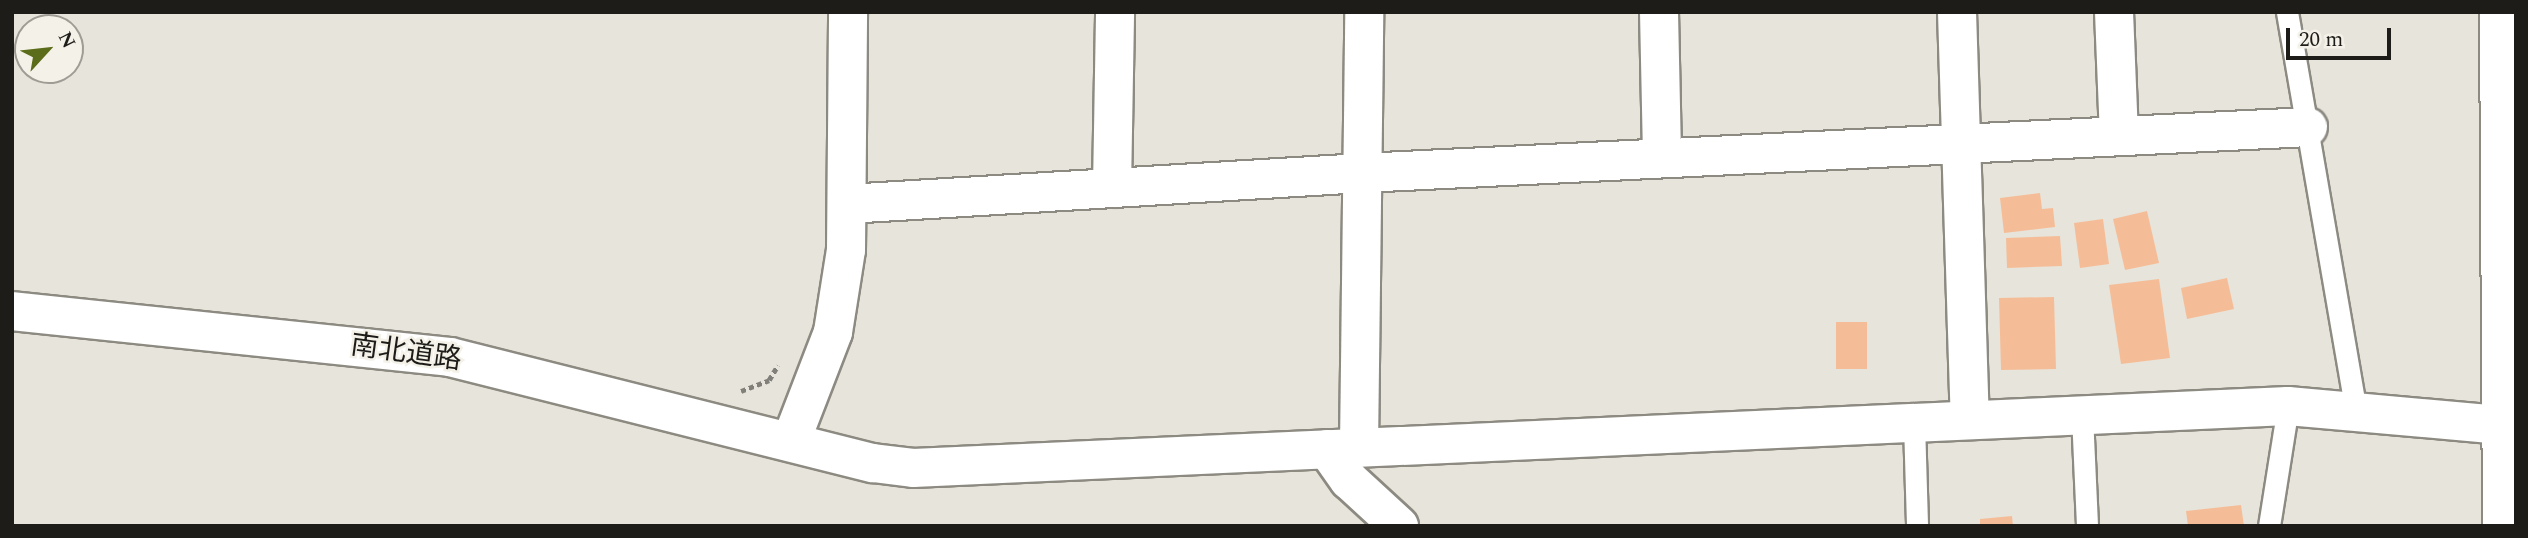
<!DOCTYPE html>
<meta charset="utf-8">
<style>
body{margin:0}
#map{position:relative;width:2528px;height:538px;overflow:hidden;background:#e7e4db;font-family:Spectral,"Noto Sans JP",serif}
div>[style]{position:absolute}
[style*='--x']{left:calc(var(--x)*1px);top:calc(var(--y)*1px);width:calc(var(--w)*1px);rotate:calc(var(--a)*1deg)}
.building>*{inset:0;background:#f5bd97}
.path>*{height:4.5px;margin-top:-2.25px;transform-origin:0;background:repeating-linear-gradient(90deg,#817f79 0 5px,transparent 0 8.5px)}
.roads{filter:drop-shadow(2px 0 #8c8a81) drop-shadow(-2px 0 #8c8a81) drop-shadow(0 2px #8c8a81) drop-shadow(0 -2px #8c8a81)}
.service>*{height:21px;margin:-10.5px;padding:0 10.5px;transform-origin:10.5px;border-radius:10.5px;background:#fff}
.minor>*{height:38px;margin:-19px;padding:0 19px;transform-origin:19px;border-radius:19px;background:#fff}
.tertiary>*{height:38px;margin:-19px;padding:0 19px;transform-origin:19px;border-radius:19px;background:#fff}
span{translate:-50% -50%;white-space:nowrap;text-align:center;line-height:1.15;-webkit-text-stroke:5px #f4f2e8;paint-order:stroke}
.street-label{font-size:28px;color:#1d1c19}
.frame{position:absolute;inset:0;border:14px solid #1d1c19;pointer-events:none}
.north{position:absolute;left:14px;top:14px;width:70px;height:70px;box-sizing:border-box;background:#f4f2e8;border:2px solid #9e9c95;border-radius:50%;rotate:63deg;font-size:19px;font-weight:700;line-height:28px;text-align:center;color:#1d1c19}
.north::after{content:'';display:block;margin:auto;width:24px;height:32px;background:#5b6d1a;clip-path:polygon(50% 0,100% 100%,50% 72%,0 100%)}
.scale{position:absolute;left:2286px;top:28px;width:105px;height:32px;box-sizing:border-box;border:4px solid #1d1c19;border-top:0;padding-left:9px;font-size:21px;line-height:24px;white-space:nowrap;color:#1d1c19;-webkit-text-stroke:5px #f4f2e8;paint-order:stroke}
</style>
<div id="map">
<div class="building">
<i style="clip-path:polygon(2040px 193px,2042px 209px,2053px 208px,2055px 227px,2004px 233px,2000px 198px)"></i>
<i style="clip-path:polygon(2147px 211px,2159px 263px,2125px 270px,2113px 219px)"></i>
<i style="clip-path:polygon(2103px 219px,2109px 264px,2080px 268px,2074px 223px)"></i>
<i style="clip-path:polygon(2060px 236px,2062px 266px,2007px 268px,2006px 238px)"></i>
<i style="clip-path:polygon(2227px 278px,2234px 309px,2187px 319px,2181px 288px)"></i>
<i style="clip-path:polygon(2159px 279px,2170px 358px,2121px 364px,2109px 285px)"></i>
<i style="clip-path:polygon(2054px 297px,2056px 369px,2001px 370px,1999px 298px)"></i>
<i style="clip-path:polygon(1836px 322px,1867px 322px,1867px 369px,1836px 369px)"></i>
<i style="clip-path:polygon(2241px 505px,2244px 526px,2188px 526px,2186px 511px)"></i>
<i style="clip-path:polygon(2012px 516px,2013px 526px,1980px 526px,1980px 519px)"></i>
</div>
<div class="path">
<i style="--x:741;--y:391;--w:30;--a:-21"></i>
<i style="--x:769;--y:380;--w:17;--a:-59"></i>
</div>
<div class="roads">
<div class="service">
<i style="--x:2287;--y:12;--w:404;--a:80.2"></i>
<i style="--x:2082;--y:415;--w:111;--a:87.4"></i>
<i style="--x:1914;--y:423;--w:103;--a:88.3"></i>
<i style="--x:2269;--y:526;--w:121;--a:-81"></i>
</div>
<div class="minor">
<i style="--x:1659;--y:12;--w:145;--a:88.8"></i>
<i style="--x:1957;--y:12;--w:408;--a:88.2"></i>
<i style="--x:2114;--y:12;--w:124;--a:87.7"></i>
<i style="--x:2499;--y:12;--w:514;--a:89.67"></i>
<i style="--x:1112;--y:188;--w:176;--a:-89"></i>
<i style="--x:847;--y:204;--w:516;--a:-3.44"></i>
<i style="--x:1362;--y:173;--w:947;--a:-2.78"></i>
<i style="--x:1359;--y:447;--w:435;--a:-89.3"></i>
<i style="--x:1327;--y:449;--w:38;--a:55"></i>
<i style="--x:1349;--y:480;--w:68;--a:42.6"></i>
</div>
<div class="tertiary">
<i style="--x:12;--y:311;--w:440;--a:6"></i>
<i style="--x:450;--y:357;--w:436;--a:14.1"></i>
<i style="--x:873;--y:463;--w:40;--a:7.1"></i>
<i style="--x:913;--y:468;--w:1376;--a:-2.58"></i>
<i style="--x:2288;--y:406;--w:226;--a:5.1"></i>
<i style="--x:791;--y:441;--w:117;--a:-68.9"></i>
<i style="--x:833;--y:332;--w:83;--a:-81"></i>
<i style="--x:846;--y:250;--w:238;--a:-89.5"></i>
</div>
</div>
<div class="street-label">
<span style="left:406px;top:353px;rotate:8deg">南北道路</span>
</div>
<div class="frame"></div>
<div class="north">N</div>
<div class="scale">20 m</div>
</div>
